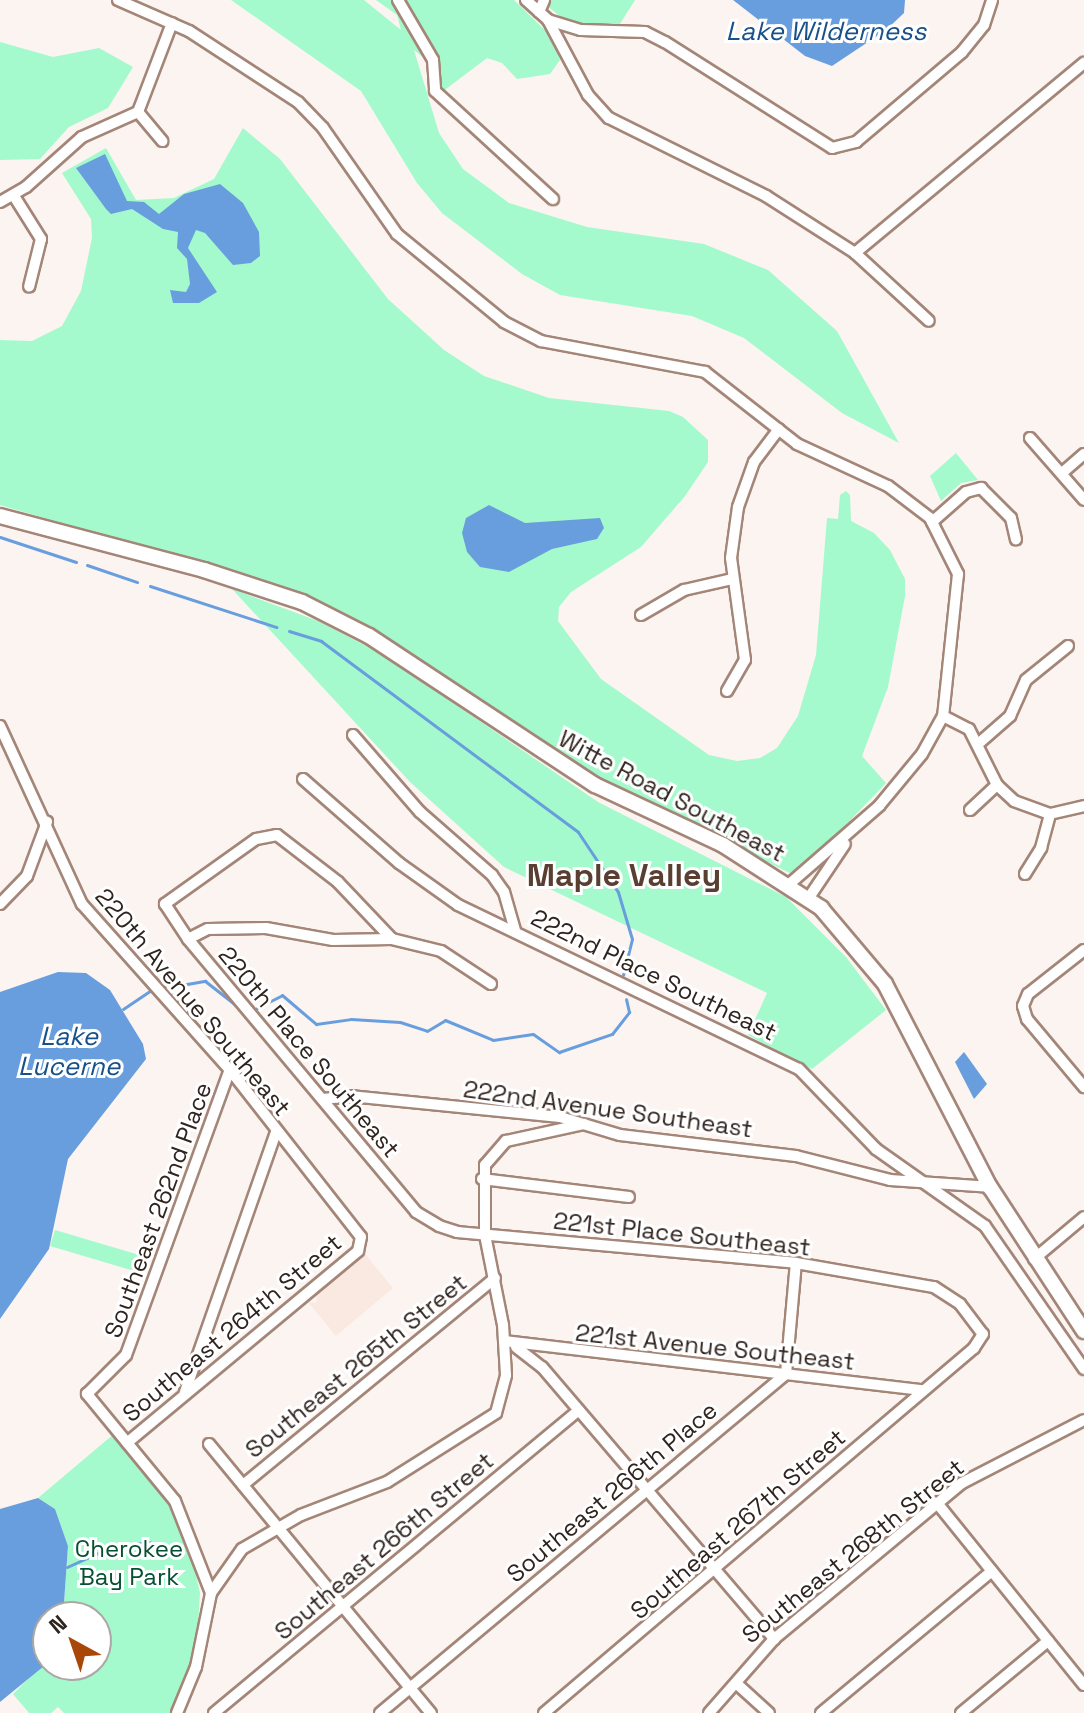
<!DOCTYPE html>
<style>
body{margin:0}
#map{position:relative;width:1084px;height:1713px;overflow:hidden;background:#fbf4f1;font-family:"Space Grotesk",sans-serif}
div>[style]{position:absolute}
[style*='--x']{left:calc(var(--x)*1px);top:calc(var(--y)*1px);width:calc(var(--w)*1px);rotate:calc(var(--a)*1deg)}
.built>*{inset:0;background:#fae9e1}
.green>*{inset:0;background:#a4facc}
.water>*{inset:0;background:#689ede}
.stream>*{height:3px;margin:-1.5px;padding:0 1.5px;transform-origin:1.5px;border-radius:1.5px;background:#689ede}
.roads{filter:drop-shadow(2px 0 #a48678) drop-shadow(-2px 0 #a48678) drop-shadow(0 2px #a48678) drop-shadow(0 -2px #a48678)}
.street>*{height:10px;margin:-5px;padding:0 5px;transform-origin:5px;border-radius:5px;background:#fff}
.secondary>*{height:14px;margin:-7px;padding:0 7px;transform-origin:7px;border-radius:7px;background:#fff}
span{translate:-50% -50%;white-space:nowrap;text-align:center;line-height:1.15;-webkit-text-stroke:6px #fff;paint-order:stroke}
.street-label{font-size:24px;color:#30241e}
.park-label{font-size:24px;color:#055033}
.water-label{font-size:26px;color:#18508a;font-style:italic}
.district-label{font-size:32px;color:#593f32;font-weight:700}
.north{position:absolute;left:32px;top:1601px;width:80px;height:80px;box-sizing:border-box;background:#fff;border:2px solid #aca7a5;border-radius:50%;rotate:320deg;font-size:22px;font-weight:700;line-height:32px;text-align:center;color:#30241e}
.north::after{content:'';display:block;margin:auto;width:28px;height:36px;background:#a94709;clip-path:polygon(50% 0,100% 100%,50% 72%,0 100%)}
</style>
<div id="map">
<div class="built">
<i style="clip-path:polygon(365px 1254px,393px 1288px,336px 1336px,308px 1302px,316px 1303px,317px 1294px)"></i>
</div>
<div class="green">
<i style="clip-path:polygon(231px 0,364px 0,401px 30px,397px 15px,376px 0,514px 0,552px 37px,560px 60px,550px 74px,517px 79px,502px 63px,487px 58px,442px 92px,438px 58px,424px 58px,414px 50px,439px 133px,463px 169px,509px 203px,587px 227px,704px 244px,768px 270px,837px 331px,899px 443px,842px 413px,744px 338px,692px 316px,560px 295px,522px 274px,442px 213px,417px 183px,361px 91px)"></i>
<i style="clip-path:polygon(540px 0,635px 0,618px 27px,596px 28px,567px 22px)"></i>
<i style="clip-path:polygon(0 42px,53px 57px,99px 48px,133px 67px,108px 108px,69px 127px,40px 159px,0 160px)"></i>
<i style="clip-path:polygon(243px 128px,280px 159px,388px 299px,444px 350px,484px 376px,549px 398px,669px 411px,683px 417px,708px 440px,708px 462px,685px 496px,641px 547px,571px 592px,559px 607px,558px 621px,601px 679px,709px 755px,737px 761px,760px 758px,777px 748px,798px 716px,816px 655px,827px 518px,838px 519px,840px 495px,846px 491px,850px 495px,851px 521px,874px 533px,890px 550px,905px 579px,905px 596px,888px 687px,862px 756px,886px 783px,819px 853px,790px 873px,596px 780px,356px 621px,309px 596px,0 505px,0 340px,32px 341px,62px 326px,81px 291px,92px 238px,91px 219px,62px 173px,106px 148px,136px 200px,174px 198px,214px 179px)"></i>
<i style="clip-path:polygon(956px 453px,978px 480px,961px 483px,941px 501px,930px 476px)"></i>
<i style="clip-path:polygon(232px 589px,318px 621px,380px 653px,598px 802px,786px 897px,846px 957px,886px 1010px,812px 1069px,748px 1035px,767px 993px,504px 867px,410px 782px)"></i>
<i style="clip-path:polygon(55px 1230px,146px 1257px,141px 1273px,50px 1246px)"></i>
<i style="clip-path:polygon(115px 1433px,173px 1501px,184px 1523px,200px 1593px,196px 1659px,172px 1713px,64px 1713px,58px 1707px,51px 1713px,29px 1713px,13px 1694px,48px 1659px,48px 1665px,96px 1665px,96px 1617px,63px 1617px,68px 1546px,55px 1509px,38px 1498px)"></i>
</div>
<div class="water">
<i style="clip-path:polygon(733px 0,905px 0,904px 13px,886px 30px,832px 66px,805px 56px)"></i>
<i style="clip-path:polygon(105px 154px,127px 201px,144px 202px,159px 214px,184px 194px,220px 184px,243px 203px,259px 232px,260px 256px,251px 263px,233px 265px,205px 233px,196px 230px,188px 248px,217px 292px,199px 303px,173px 303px,170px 290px,186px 292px,190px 284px,187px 259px,177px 248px,178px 232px,163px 229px,132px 209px,111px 214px,106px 209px,76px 168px)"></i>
<i style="clip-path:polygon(489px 505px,525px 523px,600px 518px,604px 528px,597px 539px,552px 549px,509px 572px,480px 567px,467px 552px,462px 533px,466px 518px)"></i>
<i style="clip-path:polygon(58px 972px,86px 973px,110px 990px,143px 1044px,146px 1059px,68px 1159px,49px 1249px,0 1319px,0 992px)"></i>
<i style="clip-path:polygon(964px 1052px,987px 1084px,974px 1099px,955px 1062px)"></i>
<i style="clip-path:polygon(38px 1498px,55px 1509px,68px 1546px,63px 1617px,48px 1617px,44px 1666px,0 1702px,0 1509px)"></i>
</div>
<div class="stream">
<i style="--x:0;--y:537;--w:80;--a:18.2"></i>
<i style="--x:87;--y:565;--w:53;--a:18.8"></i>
<i style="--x:150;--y:586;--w:133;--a:18"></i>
<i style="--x:289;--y:631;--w:34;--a:17"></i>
<i style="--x:321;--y:641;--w:320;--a:36.6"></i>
<i style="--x:578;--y:832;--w:72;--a:56.3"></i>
<i style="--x:618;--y:892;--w:49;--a:73.4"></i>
<i style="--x:632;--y:939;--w:37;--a:104"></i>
<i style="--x:170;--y:987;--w:36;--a:-10"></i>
<i style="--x:205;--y:981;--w:41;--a:38"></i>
<i style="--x:257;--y:1008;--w:28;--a:-27"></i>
<i style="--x:282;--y:995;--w:45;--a:40.5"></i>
<i style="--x:316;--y:1024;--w:35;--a:-8"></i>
<i style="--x:351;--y:1019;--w:49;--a:3.5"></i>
<i style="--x:400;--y:1022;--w:28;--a:18"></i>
<i style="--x:427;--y:1031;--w:21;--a:-31"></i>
<i style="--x:445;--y:1020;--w:52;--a:22.6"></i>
<i style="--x:493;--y:1040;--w:40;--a:-8.5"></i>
<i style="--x:533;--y:1034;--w:32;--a:35"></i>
<i style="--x:559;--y:1052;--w:56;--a:-18.8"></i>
<i style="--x:612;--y:1034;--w:28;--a:-52"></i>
<i style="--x:629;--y:1012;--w:13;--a:-103"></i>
<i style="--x:123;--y:1009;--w:34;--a:-34"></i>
<i style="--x:67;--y:1567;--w:51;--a:-24.5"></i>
<i style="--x:113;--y:1546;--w:37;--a:-6"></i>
</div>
<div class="roads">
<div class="street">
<i style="--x:118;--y:0;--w:77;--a:23.6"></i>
<i style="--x:189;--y:31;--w:130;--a:33.1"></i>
<i style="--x:298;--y:102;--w:36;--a:46"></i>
<i style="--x:323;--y:128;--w:129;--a:55.1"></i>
<i style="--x:397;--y:234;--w:139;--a:39.4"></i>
<i style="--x:504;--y:322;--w:42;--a:27.2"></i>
<i style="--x:541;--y:341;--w:167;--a:10.7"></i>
<i style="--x:705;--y:372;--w:117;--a:38"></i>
<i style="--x:797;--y:444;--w:100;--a:24.8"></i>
<i style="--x:888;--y:486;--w:53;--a:37.3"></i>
<i style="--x:930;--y:518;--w:63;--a:63.4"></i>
<i style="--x:958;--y:574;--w:143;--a:96"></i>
<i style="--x:943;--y:716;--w:43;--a:118.9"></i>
<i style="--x:922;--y:754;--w:67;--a:129.6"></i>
<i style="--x:879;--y:806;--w:121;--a:139"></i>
<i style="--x:398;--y:0;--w:69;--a:59.7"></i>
<i style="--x:433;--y:60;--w:31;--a:86"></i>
<i style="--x:435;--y:91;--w:160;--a:42.5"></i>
<i style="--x:526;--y:0;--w:30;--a:42"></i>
<i style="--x:548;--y:20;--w:34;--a:17"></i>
<i style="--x:581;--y:30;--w:64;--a:1.8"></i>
<i style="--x:645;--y:32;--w:22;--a:27"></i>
<i style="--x:665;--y:42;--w:198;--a:32.4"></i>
<i style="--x:832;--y:148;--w:25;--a:-14"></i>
<i style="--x:856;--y:142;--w:139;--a:-40.3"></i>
<i style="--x:962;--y:52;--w:35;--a:-51"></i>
<i style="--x:984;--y:25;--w:26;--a:-72"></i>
<i style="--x:539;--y:12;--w:13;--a:-67"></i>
<i style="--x:548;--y:20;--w:85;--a:61.9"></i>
<i style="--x:588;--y:95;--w:31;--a:48"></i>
<i style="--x:609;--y:118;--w:175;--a:26.4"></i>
<i style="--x:766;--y:196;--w:106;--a:32.6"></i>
<i style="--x:855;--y:253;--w:100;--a:42.6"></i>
<i style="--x:138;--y:112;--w:38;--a:50"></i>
<i style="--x:14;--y:196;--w:51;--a:57.9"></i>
<i style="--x:41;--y:239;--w:49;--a:104"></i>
<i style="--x:0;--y:202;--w:30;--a:-30"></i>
<i style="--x:26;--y:187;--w:75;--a:-41.8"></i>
<i style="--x:82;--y:137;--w:61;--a:-24.1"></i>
<i style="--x:138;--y:112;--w:95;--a:-69.1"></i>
<i style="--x:855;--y:253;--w:298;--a:-39.7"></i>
<i style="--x:1030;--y:438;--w:82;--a:48.9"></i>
<i style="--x:1062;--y:473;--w:29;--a:-41"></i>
<i style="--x:932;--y:522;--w:45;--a:-41.4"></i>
<i style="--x:966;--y:492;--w:16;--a:-15"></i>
<i style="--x:981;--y:488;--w:42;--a:45"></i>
<i style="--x:1011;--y:518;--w:22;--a:77"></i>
<i style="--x:641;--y:615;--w:50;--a:-30.2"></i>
<i style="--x:684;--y:590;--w:49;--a:-12.9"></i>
<i style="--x:727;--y:691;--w:36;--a:-60"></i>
<i style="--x:745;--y:660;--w:103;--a:-97.8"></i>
<i style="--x:731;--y:558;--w:51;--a:-82.2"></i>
<i style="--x:738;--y:507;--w:48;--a:-70.4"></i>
<i style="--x:754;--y:462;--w:41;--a:-52.9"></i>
<i style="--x:943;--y:716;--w:29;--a:27"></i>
<i style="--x:969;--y:729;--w:63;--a:63.4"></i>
<i style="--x:997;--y:785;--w:23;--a:43"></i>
<i style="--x:1014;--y:801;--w:38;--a:20"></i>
<i style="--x:1050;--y:814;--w:35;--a:-13"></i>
<i style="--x:0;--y:726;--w:196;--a:65.3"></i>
<i style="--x:82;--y:904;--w:222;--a:48.3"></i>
<i style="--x:230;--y:1070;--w:212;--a:51.9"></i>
<i style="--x:361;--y:1237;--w:14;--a:102"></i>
<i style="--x:358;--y:1251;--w:300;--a:140.3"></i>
<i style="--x:353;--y:735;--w:102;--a:49"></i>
<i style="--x:420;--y:812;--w:96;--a:41.2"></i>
<i style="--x:492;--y:875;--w:21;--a:55"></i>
<i style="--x:504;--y:892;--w:40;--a:74"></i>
<i style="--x:978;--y:744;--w:43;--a:-41.2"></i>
<i style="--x:1010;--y:716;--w:39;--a:-66"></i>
<i style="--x:1026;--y:680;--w:54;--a:-39"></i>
<i style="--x:303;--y:779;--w:128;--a:41.2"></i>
<i style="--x:399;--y:863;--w:72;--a:35.4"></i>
<i style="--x:458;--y:905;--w:378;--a:25.7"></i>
<i style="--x:799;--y:1069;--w:111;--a:46.1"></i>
<i style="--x:876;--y:1149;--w:133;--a:35.2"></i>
<i style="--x:985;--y:1226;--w:174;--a:55.3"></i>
<i style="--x:970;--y:810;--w:37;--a:-43"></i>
<i style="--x:1025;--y:874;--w:31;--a:-58"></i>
<i style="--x:1041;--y:848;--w:35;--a:-75"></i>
<i style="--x:808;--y:899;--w:66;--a:-56.1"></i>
<i style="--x:0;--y:904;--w:39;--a:-46"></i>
<i style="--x:27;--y:876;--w:58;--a:-69.7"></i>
<i style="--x:188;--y:939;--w:22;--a:-27"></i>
<i style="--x:208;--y:929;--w:58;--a:-1"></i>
<i style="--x:266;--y:928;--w:68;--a:10.2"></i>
<i style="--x:333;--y:940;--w:59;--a:-1"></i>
<i style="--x:1084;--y:950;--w:71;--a:141.8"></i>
<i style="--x:1028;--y:994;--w:13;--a:113"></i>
<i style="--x:1023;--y:1006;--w:14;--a:73"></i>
<i style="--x:1027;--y:1019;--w:89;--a:50"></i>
<i style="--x:491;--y:984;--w:60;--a:-146.6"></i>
<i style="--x:441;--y:951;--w:50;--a:-166.2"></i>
<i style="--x:392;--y:939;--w:79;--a:-133.5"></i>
<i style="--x:338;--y:882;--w:77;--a:-142.4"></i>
<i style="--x:277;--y:835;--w:21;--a:169"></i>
<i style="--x:256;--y:839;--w:112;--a:144.5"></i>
<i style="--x:165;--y:904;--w:42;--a:56.7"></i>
<i style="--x:188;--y:939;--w:356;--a:50.1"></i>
<i style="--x:416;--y:1212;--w:27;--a:31"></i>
<i style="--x:439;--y:1226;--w:19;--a:18"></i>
<i style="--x:457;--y:1232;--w:340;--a:5.2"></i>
<i style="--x:796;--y:1263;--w:140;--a:9.9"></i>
<i style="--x:934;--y:1287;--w:31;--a:33"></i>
<i style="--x:960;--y:1304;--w:38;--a:53"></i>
<i style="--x:983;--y:1334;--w:17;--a:123"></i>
<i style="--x:974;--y:1348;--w:564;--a:139.67"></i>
<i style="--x:323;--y:1099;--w:27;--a:-6"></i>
<i style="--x:350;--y:1096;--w:211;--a:5.7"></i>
<i style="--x:560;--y:1117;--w:63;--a:16.7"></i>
<i style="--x:620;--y:1135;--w:177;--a:6.8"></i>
<i style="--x:796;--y:1156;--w:97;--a:14.3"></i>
<i style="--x:890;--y:1180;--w:100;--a:4"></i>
<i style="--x:482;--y:1179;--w:148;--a:7"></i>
<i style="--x:1034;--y:1259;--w:65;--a:-40"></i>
<i style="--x:504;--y:1341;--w:421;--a:6.7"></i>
<i style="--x:516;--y:1347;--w:33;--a:38"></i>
<i style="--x:542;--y:1367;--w:358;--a:49.5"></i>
<i style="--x:185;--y:1392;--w:275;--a:-70.7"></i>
<i style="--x:209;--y:1444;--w:349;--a:50.5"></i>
<i style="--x:243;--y:1485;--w:326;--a:-39.4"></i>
<i style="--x:937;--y:1503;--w:234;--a:51.1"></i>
<i style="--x:211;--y:1593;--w:99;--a:-111.4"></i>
<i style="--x:175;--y:1501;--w:139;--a:-129.4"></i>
<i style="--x:87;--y:1394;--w:55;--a:-45"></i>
<i style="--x:126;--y:1355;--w:303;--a:-70"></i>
<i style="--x:737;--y:1684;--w:43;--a:42.2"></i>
<i style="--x:177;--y:1713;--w:50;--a:-67.6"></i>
<i style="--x:196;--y:1667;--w:76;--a:-78.5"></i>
<i style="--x:211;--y:1593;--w:54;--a:-54.8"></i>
<i style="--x:242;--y:1549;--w:68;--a:-30"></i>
<i style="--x:301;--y:1515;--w:92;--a:-21"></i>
<i style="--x:387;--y:1482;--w:129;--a:-32.3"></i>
<i style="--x:496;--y:1413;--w:39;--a:-75"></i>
<i style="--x:506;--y:1375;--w:50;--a:-93.4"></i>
<i style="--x:503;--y:1325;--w:92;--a:-101.3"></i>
<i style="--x:485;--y:1235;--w:70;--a:-90"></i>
<i style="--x:485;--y:1165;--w:32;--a:-49"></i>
<i style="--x:506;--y:1141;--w:80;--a:-12.3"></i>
<i style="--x:214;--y:1713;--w:474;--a:-39.7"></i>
<i style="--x:380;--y:1713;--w:529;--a:-39.86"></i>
<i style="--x:786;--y:1374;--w:111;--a:-84.9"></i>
<i style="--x:709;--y:1713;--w:98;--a:-48.7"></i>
<i style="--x:774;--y:1639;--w:244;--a:-39.7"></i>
<i style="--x:962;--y:1483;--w:137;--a:-27.3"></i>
<i style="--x:821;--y:1713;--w:222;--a:-39.7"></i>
<i style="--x:961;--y:1713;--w:113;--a:-39.6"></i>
</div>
<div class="secondary">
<i style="--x:0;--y:516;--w:211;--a:14.8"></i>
<i style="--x:204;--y:570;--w:103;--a:18.1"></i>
<i style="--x:302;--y:602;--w:75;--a:26.9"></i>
<i style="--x:369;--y:636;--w:271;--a:33.4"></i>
<i style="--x:595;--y:785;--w:141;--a:25.1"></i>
<i style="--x:723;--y:845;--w:117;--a:32.7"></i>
<i style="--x:821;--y:908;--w:99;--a:49.9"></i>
<i style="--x:885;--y:984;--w:229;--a:62.7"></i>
<i style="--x:990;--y:1187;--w:172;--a:56.9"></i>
</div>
</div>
<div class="street-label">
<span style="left:672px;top:796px;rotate:28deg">Witte Road Southeast</span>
<span style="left:654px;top:975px;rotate:26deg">222nd Place Southeast</span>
<span style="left:193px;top:1002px;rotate:50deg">220th Avenue Southeast</span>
<span style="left:309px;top:1052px;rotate:50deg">220th Place Southeast</span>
<span style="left:608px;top:1109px;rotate:8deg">222nd Avenue Southeast</span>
<span style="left:158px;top:1210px;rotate:-70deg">Southeast 262nd Place</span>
<span style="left:682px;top:1234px;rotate:6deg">221st Place Southeast</span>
<span style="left:232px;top:1328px;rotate:-40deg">Southeast 264th Street</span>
<span style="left:715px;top:1347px;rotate:6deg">221st Avenue Southeast</span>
<span style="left:356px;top:1366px;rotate:-39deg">Southeast 265th Street</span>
<span style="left:612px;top:1492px;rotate:-40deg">Southeast 266th Place</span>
<span style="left:738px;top:1524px;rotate:-41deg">Southeast 267th Street</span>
<span style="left:384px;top:1546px;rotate:-40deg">Southeast 266th Street</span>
<span style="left:853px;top:1551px;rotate:-39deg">Southeast 268th Street</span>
</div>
<div class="park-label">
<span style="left:129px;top:1563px">Cherokee<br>Bay Park</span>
</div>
<div class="water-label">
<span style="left:826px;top:32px">Lake Wilderness</span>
<span style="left:69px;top:1052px">Lake<br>Lucerne</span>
</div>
<div class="district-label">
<span style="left:624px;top:875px">Maple Valley</span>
</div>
<div class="north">N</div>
</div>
